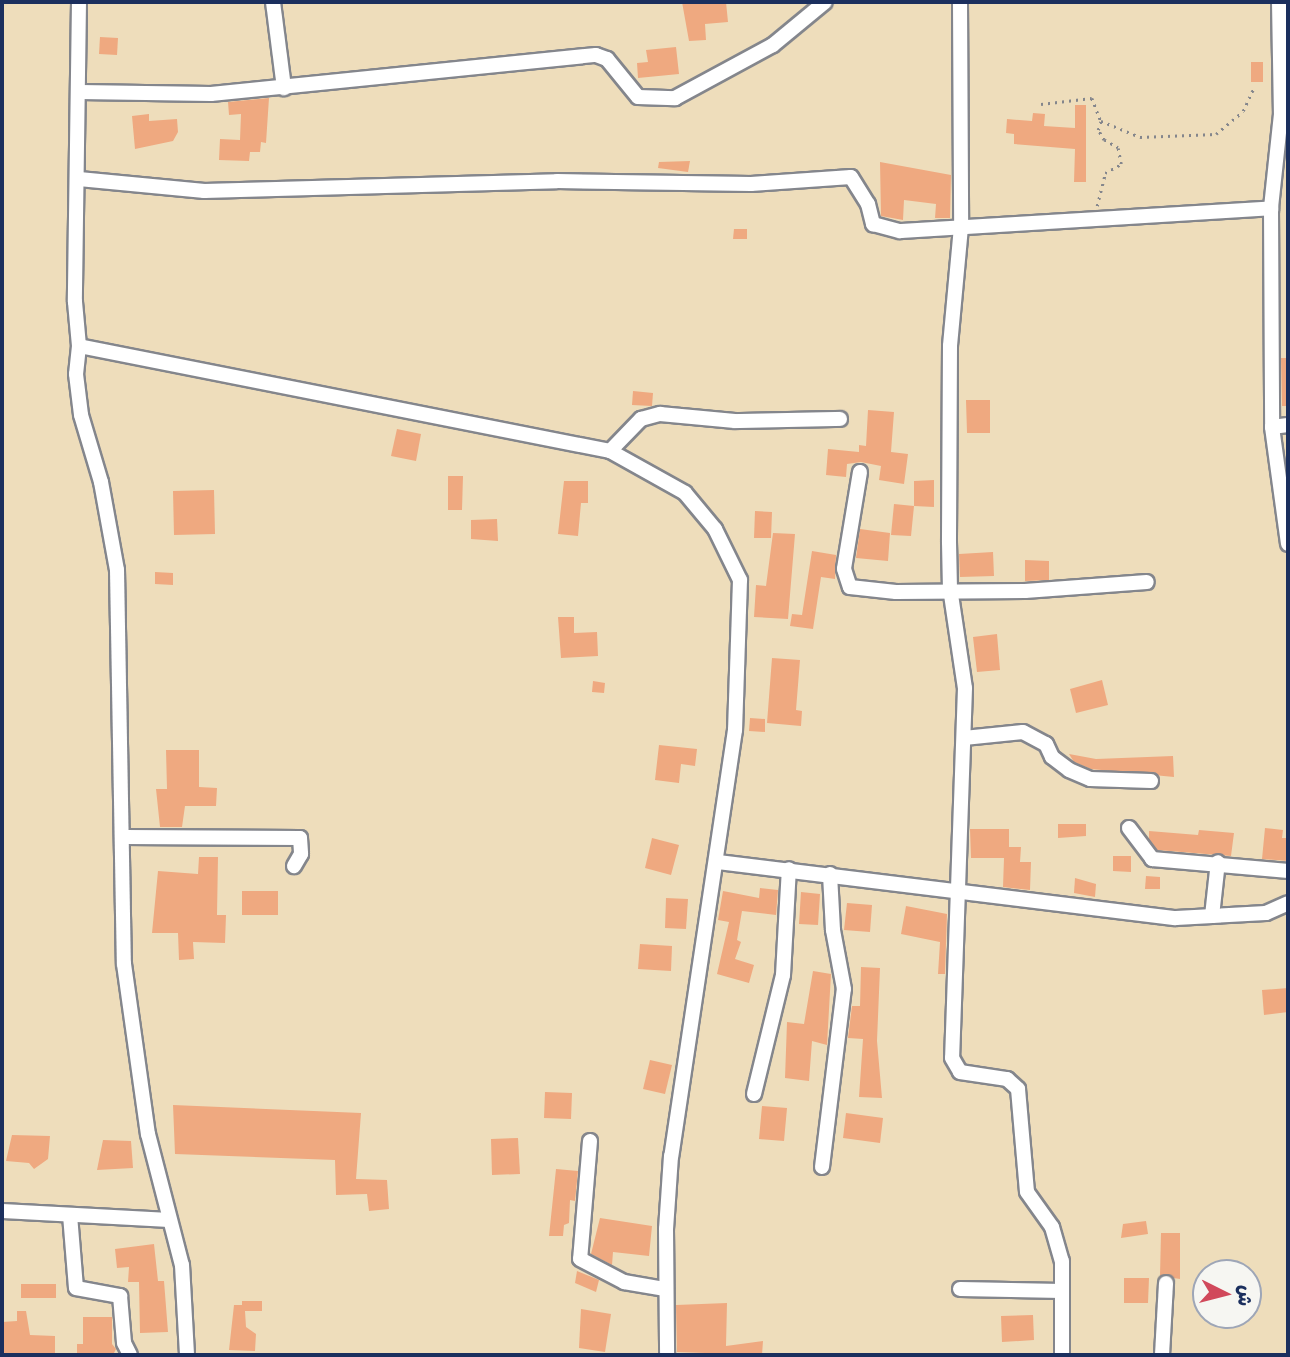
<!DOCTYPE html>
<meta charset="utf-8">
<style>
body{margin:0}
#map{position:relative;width:1290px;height:1357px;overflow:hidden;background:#edb;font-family:"Patrick Hand","Playpen Sans Arabic",sans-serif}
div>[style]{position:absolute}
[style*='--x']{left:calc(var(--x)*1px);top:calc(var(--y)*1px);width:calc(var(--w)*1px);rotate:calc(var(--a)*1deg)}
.building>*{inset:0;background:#efa980}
.path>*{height:2.5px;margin-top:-1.25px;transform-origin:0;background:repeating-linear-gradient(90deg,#84868c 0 2px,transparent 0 7px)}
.roads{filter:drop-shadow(2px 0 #84868c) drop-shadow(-2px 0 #84868c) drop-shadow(0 2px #84868c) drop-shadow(0 -2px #84868c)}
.street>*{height:14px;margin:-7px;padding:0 7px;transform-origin:7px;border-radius:7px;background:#fff}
span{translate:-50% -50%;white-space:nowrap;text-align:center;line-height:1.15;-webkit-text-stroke:5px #f6f6f2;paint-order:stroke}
.frame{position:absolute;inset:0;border:4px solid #1b2f5e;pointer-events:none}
.north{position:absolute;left:1192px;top:1259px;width:70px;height:70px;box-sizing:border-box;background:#f6f6f2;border:2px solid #9ea6b7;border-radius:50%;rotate:96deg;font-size:19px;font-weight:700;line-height:28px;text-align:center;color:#1b2f5e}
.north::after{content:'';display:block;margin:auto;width:24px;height:32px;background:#d1495b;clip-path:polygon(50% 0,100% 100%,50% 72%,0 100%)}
</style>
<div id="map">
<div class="building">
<i style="clip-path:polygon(682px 2px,726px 2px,728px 22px,705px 24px,706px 40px,689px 41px)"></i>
<i style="clip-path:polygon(100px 37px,118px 38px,117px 55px,99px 54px)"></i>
<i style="clip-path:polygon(676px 47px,679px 74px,638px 78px,637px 63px,648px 62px,646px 50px)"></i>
<i style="clip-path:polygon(1251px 62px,1263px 62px,1263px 82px,1251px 82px)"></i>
<i style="clip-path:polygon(269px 98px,266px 143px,261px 142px,260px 152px,250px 152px,249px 161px,219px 160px,220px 139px,240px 140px,241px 114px,229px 115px,228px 102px)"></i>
<i style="clip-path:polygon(1075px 105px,1086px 105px,1086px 182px,1074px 182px,1075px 149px,1014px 144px,1014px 134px,1006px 133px,1007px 119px,1032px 121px,1033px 113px,1045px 114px,1044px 126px,1075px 128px)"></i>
<i style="clip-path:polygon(149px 114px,149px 121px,177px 119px,178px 132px,173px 141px,135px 149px,132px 116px)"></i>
<i style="clip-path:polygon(690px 161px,688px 172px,658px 168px,659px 162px)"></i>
<i style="clip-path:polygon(880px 162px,951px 175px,950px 218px,935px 218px,936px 204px,904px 200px,903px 220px,881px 216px)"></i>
<i style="clip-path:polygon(734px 229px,747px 229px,747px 239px,733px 239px)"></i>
<i style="clip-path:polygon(1281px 358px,1288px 358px,1288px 406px,1282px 406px)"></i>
<i style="clip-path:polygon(633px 391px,653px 393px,652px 406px,632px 405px)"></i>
<i style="clip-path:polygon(966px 400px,990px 400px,990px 433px,967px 433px)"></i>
<i style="clip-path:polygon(868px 410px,894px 412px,891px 452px,908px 454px,904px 484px,879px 480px,881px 466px,861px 462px,847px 464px,846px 477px,826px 475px,828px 449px,859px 452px,859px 445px,866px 446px)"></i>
<i style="clip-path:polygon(397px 429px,421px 434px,416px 461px,391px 456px)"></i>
<i style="clip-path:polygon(448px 476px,463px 476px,462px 510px,448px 510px)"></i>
<i style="clip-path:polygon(934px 480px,934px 507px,914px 506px,914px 481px)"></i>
<i style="clip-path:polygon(564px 481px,588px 481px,588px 503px,581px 503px,578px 536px,558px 534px)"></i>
<i style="clip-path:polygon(214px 490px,215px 534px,174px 535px,173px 491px)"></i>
<i style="clip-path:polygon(894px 504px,914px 506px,911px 536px,891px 535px)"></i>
<i style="clip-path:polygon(755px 511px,772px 512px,771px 538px,754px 538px)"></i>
<i style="clip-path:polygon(497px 519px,498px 541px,471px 539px,471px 520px)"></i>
<i style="clip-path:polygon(860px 529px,890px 533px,888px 561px,856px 558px)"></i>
<i style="clip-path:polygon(773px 533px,795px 534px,788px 619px,754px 617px,756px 585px,766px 586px)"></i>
<i style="clip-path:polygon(812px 551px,836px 555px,835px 579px,821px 577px,813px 629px,790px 626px,792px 614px,802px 615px)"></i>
<i style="clip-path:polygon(993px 552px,994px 576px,960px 577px,959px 554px)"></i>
<i style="clip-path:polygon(1025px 560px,1049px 561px,1049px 580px,1025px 581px)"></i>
<i style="clip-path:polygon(155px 572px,173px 573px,173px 585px,155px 584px)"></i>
<i style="clip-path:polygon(558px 617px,574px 617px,574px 633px,597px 632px,598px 656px,561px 658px)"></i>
<i style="clip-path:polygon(997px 634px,1000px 670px,977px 672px,973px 637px)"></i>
<i style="clip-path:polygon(772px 658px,800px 660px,796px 710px,802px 711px,801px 726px,767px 723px)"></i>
<i style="clip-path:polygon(1102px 680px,1108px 705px,1076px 713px,1070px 689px)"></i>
<i style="clip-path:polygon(593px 681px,605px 683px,604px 693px,592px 692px)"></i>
<i style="clip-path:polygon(750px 718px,765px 719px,765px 732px,749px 731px)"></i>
<i style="clip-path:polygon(659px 745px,697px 749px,695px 766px,681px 764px,679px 783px,655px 780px)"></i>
<i style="clip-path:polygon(166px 750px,199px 750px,199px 787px,217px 788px,216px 806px,185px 806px,182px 827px,160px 827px,156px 789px,167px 789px)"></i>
<i style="clip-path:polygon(1069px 754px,1096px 759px,1173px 756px,1174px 777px,1091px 769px,1074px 762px)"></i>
<i style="clip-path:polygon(1058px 824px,1086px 824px,1086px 836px,1058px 838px)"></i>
<i style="clip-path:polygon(1265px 828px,1283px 830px,1282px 838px,1288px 838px,1288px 861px,1262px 859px)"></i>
<i style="clip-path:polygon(970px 829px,1009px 829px,1009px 847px,1021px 847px,1020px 862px,1031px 862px,1030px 890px,1003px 887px,1004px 858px,971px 858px)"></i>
<i style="clip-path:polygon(1199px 830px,1234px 833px,1231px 856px,1157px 850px,1149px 839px,1149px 831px,1198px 835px)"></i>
<i style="clip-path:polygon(652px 838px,679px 845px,671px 875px,645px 868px)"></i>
<i style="clip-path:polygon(1113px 856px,1131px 856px,1131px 872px,1113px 871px)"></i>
<i style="clip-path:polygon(199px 857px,218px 857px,217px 915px,226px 915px,225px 943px,193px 942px,194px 959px,179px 960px,178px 933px,152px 933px,158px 871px,198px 874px)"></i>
<i style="clip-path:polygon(1146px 876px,1160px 877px,1160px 889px,1145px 889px)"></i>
<i style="clip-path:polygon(1075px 878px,1096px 884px,1095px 897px,1074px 893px)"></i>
<i style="clip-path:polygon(760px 888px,778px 890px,776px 915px,742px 911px,737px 940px,741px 942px,735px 959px,754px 965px,749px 983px,717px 974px,729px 922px,718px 920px,723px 891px,759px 898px)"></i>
<i style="clip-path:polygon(242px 891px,278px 891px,278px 915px,242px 915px)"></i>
<i style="clip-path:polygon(801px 892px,820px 894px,818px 925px,799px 924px)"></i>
<i style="clip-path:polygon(666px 898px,688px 899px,686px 929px,665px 928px)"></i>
<i style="clip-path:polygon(847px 903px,872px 905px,870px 932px,844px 930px)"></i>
<i style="clip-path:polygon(906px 906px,947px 914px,945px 974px,938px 974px,940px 942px,901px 934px)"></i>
<i style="clip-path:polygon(640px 944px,672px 946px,671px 971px,638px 969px)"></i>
<i style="clip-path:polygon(861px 967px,880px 968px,877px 1041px,882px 1098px,859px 1097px,863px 1039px,848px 1038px,852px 1006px,860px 1006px)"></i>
<i style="clip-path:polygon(813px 971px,831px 974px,827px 1045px,812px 1041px,809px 1081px,785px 1078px,787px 1022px,804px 1024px)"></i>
<i style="clip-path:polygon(1288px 988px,1288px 1012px,1264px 1015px,1262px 990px)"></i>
<i style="clip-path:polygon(650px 1060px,672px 1065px,665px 1094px,643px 1089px)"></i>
<i style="clip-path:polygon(545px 1092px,572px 1093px,571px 1119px,544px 1118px)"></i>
<i style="clip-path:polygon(173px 1105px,361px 1113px,356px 1179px,387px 1180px,389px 1209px,369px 1211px,367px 1194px,336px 1195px,335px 1160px,175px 1154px)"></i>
<i style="clip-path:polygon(762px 1106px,787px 1108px,784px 1141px,759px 1139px)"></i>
<i style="clip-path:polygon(846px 1113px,883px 1118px,880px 1143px,843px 1138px)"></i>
<i style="clip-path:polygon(12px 1135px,50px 1136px,48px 1159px,34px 1169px,29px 1163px,6px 1161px)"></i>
<i style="clip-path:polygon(518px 1138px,520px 1174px,492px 1175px,491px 1139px)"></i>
<i style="clip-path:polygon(103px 1140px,131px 1141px,133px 1168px,97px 1170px)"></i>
<i style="clip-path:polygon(556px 1169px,578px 1171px,575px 1201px,570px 1200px,569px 1223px,564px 1225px,563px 1236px,549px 1236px)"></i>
<i style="clip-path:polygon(600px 1218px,652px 1226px,649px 1256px,613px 1252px,612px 1265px,591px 1254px)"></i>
<i style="clip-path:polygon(1146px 1221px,1148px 1234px,1121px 1238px,1123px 1224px)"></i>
<i style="clip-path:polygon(1161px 1233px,1180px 1233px,1180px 1279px,1160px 1276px)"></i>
<i style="clip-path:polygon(154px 1244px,158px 1281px,164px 1281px,168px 1332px,140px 1333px,139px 1282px,128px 1282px,129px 1267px,117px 1268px,115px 1249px)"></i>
<i style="clip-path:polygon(577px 1271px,599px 1280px,596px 1292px,575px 1283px)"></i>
<i style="clip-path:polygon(1124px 1278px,1149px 1278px,1148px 1303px,1124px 1303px)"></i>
<i style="clip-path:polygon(21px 1284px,56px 1284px,56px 1298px,21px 1298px)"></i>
<i style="clip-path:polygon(242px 1301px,262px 1301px,262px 1311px,245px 1311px,246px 1327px,256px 1334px,255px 1351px,229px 1350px,234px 1305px,242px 1305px)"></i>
<i style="clip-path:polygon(727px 1303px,726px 1346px,763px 1341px,762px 1355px,677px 1352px,676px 1305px)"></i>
<i style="clip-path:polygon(581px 1309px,611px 1314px,605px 1352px,579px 1348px)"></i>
<i style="clip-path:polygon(17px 1311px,26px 1311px,30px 1335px,55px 1336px,55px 1355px,2px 1355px,2px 1322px,17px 1321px)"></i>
<i style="clip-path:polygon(1033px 1315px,1034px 1340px,1002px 1342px,1001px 1316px)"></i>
<i style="clip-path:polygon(83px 1317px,112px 1317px,112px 1344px,116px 1349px,113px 1355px,77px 1355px,77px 1344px,83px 1344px)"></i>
</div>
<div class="path">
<i style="--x:1041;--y:104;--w:51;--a:-6.7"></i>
<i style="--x:1092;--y:98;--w:25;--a:69"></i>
<i style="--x:1097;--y:206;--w:34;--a:-76"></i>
<i style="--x:1105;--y:173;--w:18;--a:-29"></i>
<i style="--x:1121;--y:164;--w:16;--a:-101"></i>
<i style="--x:1118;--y:148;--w:16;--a:-150"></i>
<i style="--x:1104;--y:140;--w:12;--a:-121"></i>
<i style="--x:1098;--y:130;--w:9;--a:-72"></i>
<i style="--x:1101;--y:121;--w:42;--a:22.3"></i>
<i style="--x:1140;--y:137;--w:76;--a:-2.3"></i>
<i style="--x:1216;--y:134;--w:35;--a:-40"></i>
<i style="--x:1243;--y:111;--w:26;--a:-65"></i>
</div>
<div class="roads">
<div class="street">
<i style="--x:79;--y:2;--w:300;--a:90.8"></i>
<i style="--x:75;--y:302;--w:44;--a:84.8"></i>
<i style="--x:79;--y:346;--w:541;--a:11.19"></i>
<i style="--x:610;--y:451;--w:86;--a:29.2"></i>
<i style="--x:685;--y:493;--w:47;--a:50.2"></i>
<i style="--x:715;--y:529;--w:57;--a:63.9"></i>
<i style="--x:740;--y:580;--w:150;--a:91.9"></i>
<i style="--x:735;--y:730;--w:431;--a:98.5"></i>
<i style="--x:671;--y:1156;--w:73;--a:93.9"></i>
<i style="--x:666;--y:1229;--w:126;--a:89.5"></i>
<i style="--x:273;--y:2;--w:87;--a:82.7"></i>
<i style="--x:960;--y:2;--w:225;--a:89.7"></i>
<i style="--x:961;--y:227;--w:120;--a:95.3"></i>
<i style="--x:950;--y:346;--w:196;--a:90.3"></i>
<i style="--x:949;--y:542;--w:46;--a:88.8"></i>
<i style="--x:950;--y:588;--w:101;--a:81.5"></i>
<i style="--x:965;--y:688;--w:370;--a:92"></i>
<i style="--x:952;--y:1058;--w:16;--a:60"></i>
<i style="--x:960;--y:1072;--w:48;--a:8.5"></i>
<i style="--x:1007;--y:1079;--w:15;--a:42"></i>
<i style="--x:1018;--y:1089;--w:103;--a:85"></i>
<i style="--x:1027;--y:1192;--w:43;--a:54.5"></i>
<i style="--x:1052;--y:1227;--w:35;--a:74"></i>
<i style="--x:1062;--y:1261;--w:94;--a:90"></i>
<i style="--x:1279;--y:2;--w:112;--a:89"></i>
<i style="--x:1281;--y:114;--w:95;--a:96.1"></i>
<i style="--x:1271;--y:208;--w:219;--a:89.7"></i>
<i style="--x:1272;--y:427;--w:118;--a:82.2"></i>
<i style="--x:80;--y:92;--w:131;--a:0.9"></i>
<i style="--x:211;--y:94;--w:387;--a:-5.8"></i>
<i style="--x:596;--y:55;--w:12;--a:20"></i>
<i style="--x:607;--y:59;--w:49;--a:50.8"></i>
<i style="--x:638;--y:97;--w:37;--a:2"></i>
<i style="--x:675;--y:98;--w:111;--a:-28.4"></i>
<i style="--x:773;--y:45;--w:67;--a:-39.6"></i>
<i style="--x:79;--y:179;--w:126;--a:5.5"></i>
<i style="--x:204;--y:191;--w:353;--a:-1.6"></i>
<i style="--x:557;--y:181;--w:194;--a:0.9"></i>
<i style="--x:751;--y:184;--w:100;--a:-4"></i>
<i style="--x:851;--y:177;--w:32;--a:58"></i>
<i style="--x:868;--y:204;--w:21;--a:76"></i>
<i style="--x:873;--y:224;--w:28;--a:15"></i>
<i style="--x:900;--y:231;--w:372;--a:-3.5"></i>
<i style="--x:79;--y:346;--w:28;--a:96"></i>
<i style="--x:76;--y:374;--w:41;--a:83"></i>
<i style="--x:81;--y:415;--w:70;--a:73.4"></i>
<i style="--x:101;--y:482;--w:89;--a:79.7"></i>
<i style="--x:117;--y:570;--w:394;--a:89"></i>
<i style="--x:124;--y:964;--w:172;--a:82"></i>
<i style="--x:148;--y:1134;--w:135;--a:75.5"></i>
<i style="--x:182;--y:1265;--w:90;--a:86.8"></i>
<i style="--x:1272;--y:427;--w:16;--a:-7"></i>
<i style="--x:610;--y:451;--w:45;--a:-45.9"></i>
<i style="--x:641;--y:419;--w:20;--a:-15"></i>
<i style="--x:660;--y:414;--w:75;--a:5.3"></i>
<i style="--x:735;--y:421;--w:105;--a:-1.1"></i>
<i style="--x:860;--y:472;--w:98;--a:99.4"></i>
<i style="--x:844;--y:569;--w:19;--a:72"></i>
<i style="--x:850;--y:587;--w:46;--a:6.2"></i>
<i style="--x:896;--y:592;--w:129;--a:-0.4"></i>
<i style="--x:1025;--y:591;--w:122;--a:-4.2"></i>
<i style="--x:964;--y:738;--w:59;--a:-5.8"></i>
<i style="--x:1023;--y:732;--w:26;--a:28"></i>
<i style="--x:1046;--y:744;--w:14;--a:65"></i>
<i style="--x:1052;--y:757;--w:21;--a:37"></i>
<i style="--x:1069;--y:770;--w:23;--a:23"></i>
<i style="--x:1090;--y:779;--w:61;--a:1.9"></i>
<i style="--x:1129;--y:828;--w:39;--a:53"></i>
<i style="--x:1152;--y:859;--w:137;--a:5"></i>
<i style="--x:125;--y:837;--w:175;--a:0.3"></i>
<i style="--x:300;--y:838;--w:16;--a:86"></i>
<i style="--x:301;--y:854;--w:14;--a:120"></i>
<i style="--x:718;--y:862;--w:461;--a:7"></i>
<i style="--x:1176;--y:918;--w:90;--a:-3.2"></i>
<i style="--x:1266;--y:913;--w:24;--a:-24"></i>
<i style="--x:1212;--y:916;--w:54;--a:-83.7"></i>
<i style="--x:754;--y:1094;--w:122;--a:-76.3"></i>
<i style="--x:783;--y:975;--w:106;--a:-86.8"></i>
<i style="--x:590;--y:1141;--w:118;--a:94.8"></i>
<i style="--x:580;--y:1259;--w:50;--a:27.6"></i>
<i style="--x:624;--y:1282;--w:42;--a:9.7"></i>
<i style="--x:822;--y:1167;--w:179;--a:-83"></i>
<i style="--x:844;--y:989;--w:60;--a:-100.6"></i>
<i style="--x:833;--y:930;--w:56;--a:-93.1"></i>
<i style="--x:2;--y:1211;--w:165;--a:3.1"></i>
<i style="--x:70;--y:1215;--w:73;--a:85.3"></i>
<i style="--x:76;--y:1288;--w:45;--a:10.3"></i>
<i style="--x:120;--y:1296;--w:47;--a:85.1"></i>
<i style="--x:124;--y:1343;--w:13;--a:63"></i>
<i style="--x:960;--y:1289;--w:102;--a:1.1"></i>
<i style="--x:1162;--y:1355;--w:72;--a:-86.8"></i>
</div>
</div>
<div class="frame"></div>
<div class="north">ش</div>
</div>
